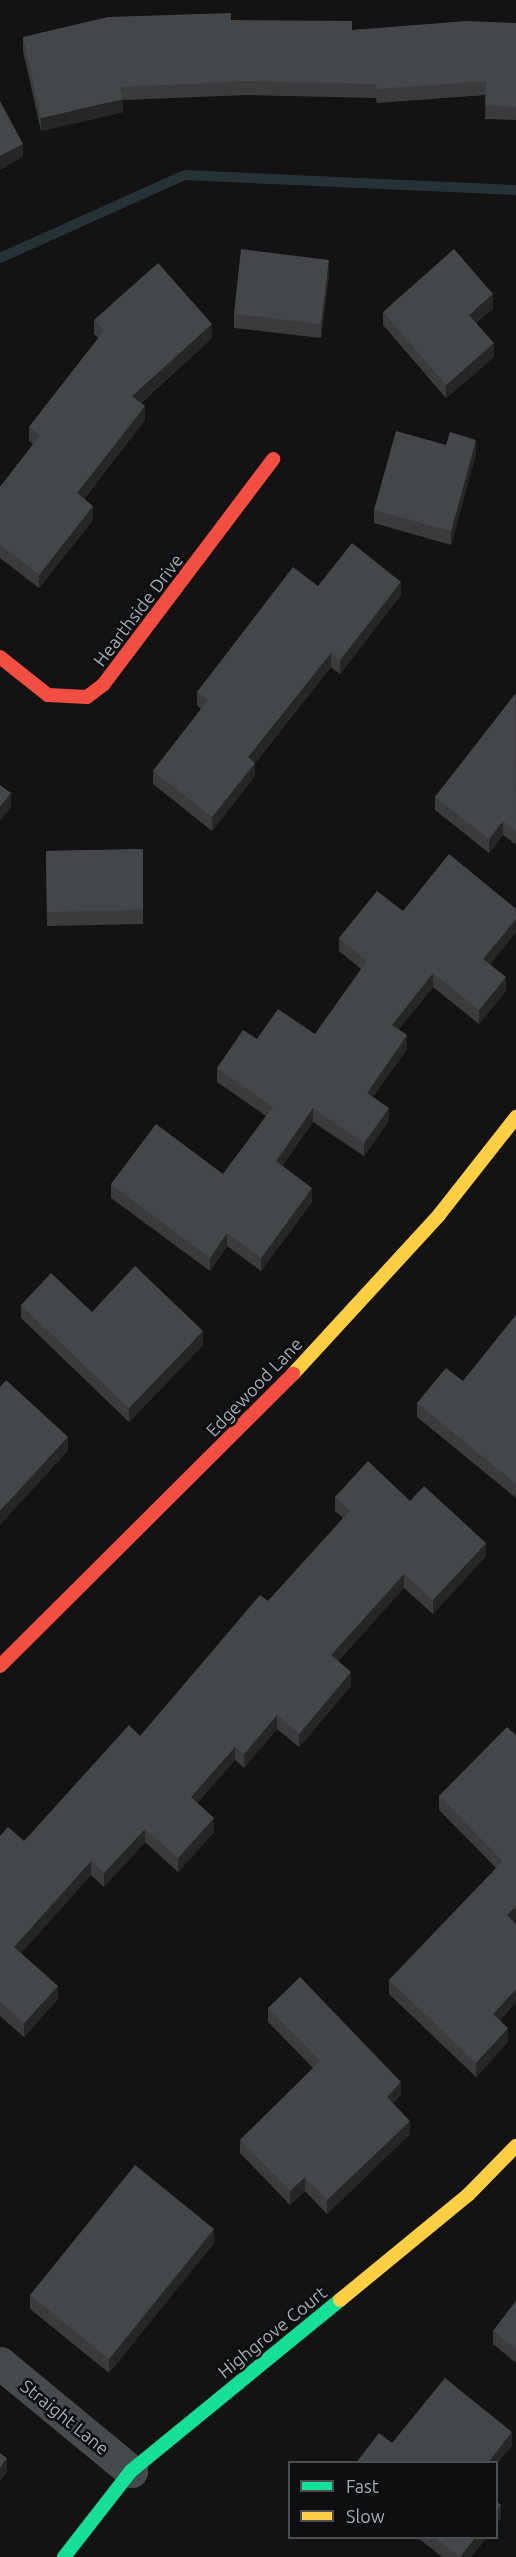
<!DOCTYPE html>
<style>
body{margin:0}
#map{position:relative;width:516px;height:2557px;overflow:hidden;background:#131313;font-family:Ubuntu,sans-serif}
div>[style]{position:absolute}
[style*='--x']{left:calc(var(--x)*1px);top:calc(var(--y)*1px);width:calc(var(--w)*1px);rotate:calc(var(--a)*1deg)}
.stream>*{height:10px;margin:-5px;padding:0 5px;transform-origin:5px;border-radius:5px;background:#253336}
.street>*{height:33px;margin:-16.5px;padding:0 16.5px;transform-origin:16.5px;border-radius:16.5px;background:#474a4c}
.fast>*{height:14px;margin:-7px;padding:0 7px;transform-origin:7px;border-radius:7px;background:#16e098}
.slow>*{height:14px;margin:-7px;padding:0 7px;transform-origin:7px;border-radius:7px;background:#ffcf43}
.jam>*{height:14px;margin:-7px;padding:0 7px;transform-origin:7px;border-radius:7px;background:#f24e42}
.wall>*{inset:0;background:#393b3c}
.shaded-wall>*{inset:0;background:#252626}
.building>*{inset:0;background:#444749}
span{translate:-50% -50%;white-space:nowrap;text-align:center;line-height:1.15;-webkit-text-stroke:5px #0d0e0f;paint-order:stroke}
.street-label{font-size:18px;color:#a2aeb6}
.legend{position:absolute;left:288px;top:2461px;width:210px;height:78px;box-sizing:border-box;background:#0d0e0f;border:2px solid #494e52;margin:0;padding:8px 10px;list-style:none;font-size:18px;color:#a2aeb6}
.legend li{display:flex;align-items:center;gap:12px;height:30px}
.legend b{width:30px;border:2px solid #494e52}
</style>
<div id="map">
<div class="stream">
<i style="--x:0;--y:258;--w:203;--a:-24.2"></i>
<i style="--x:185;--y:175;--w:331;--a:2.6"></i>
</div>
<div class="street">
<i style="--x:0;--y:2363;--w:170;--a:39.5"></i>
</div>
<div class="fast">
<i style="--x:64;--y:2557;--w:109;--a:-52.1"></i>
<i style="--x:131;--y:2471;--w:270;--a:-39.3"></i>
</div>
<div class="slow">
<i style="--x:293;--y:1374;--w:216;--a:-47.4"></i>
<i style="--x:439;--y:1215;--w:125;--a:-51.8"></i>
<i style="--x:340;--y:2300;--w:166;--a:-39.4"></i>
<i style="--x:468;--y:2195;--w:69;--a:-45.6"></i>
</div>
<div class="jam">
<i style="--x:0;--y:657;--w:61;--a:38.4"></i>
<i style="--x:48;--y:695;--w:39;--a:3"></i>
<i style="--x:87;--y:697;--w:20;--a:-37"></i>
<i style="--x:103;--y:685;--w:283;--a:-53"></i>
<i style="--x:0;--y:1666;--w:414;--a:-44.9"></i>
</div>
<div class="wall">
<i style="clip-path:polygon(231px 20px,352px 30px,516px 23px,516px 120px,485px 119px,486px 95px,377px 103px,376px 98px,248px 95px,123px 100px,123px 112px,41px 131px,23px 51px,23px 37px)"></i>
<i style="clip-path:polygon(329px 274px,321px 338px,234px 328px,234px 314px)"></i>
<i style="clip-path:polygon(493px 308px,476px 323px,494px 357px,446px 398px,383px 325px,383px 312px)"></i>
<i style="clip-path:polygon(94px 320px,212px 338px,141px 403px,145px 420px,84px 499px,93px 520px,39px 588px,0 558px,0 487px,33px 444px,29px 441px,29px 427px,98px 338px,94px 334px)"></i>
<i style="clip-path:polygon(446px 445px,476px 453px,451px 545px,374px 523px,374px 510px)"></i>
<i style="clip-path:polygon(318px 586px,401px 595px,340px 674px,331px 667px,255px 763px,255px 776px,212px 831px,153px 784px,153px 771px,201px 709px,197px 705px,197px 692px)"></i>
<i style="clip-path:polygon(516px 695px,516px 845px,503px 835px,489px 853px,435px 810px,435px 797px)"></i>
<i style="clip-path:polygon(143px 849px,143px 924px,47px 926px,46px 851px)"></i>
<i style="clip-path:polygon(403px 911px,516px 932px,490px 964px,506px 991px,479px 1024px,433px 987px,399px 1029px,407px 1049px,373px 1097px,389px 1121px,364px 1156px,313px 1122px,282px 1166px,312px 1202px,261px 1271px,227px 1246px,210px 1271px,111px 1198px,111px 1184px,223px 1174px,266px 1116px,217px 1082px,217px 1068px,257px 1039px,315px 1034px,361px 969px,339px 951px,339px 938px)"></i>
<i style="clip-path:polygon(21px 1305px,92px 1312px,203px 1345px,129px 1422px,21px 1318px)"></i>
<i style="clip-path:polygon(516px 1315px,516px 1498px,417px 1417px,417px 1403px,463px 1381px)"></i>
<i style="clip-path:polygon(335px 1497px,410px 1501px,486px 1556px,433px 1614px,404px 1588px,338px 1661px,351px 1686px,299px 1747px,277px 1729px,244px 1768px,235px 1760px,197px 1803px,214px 1832px,178px 1872px,145px 1842px,104px 1887px,91px 1875px,21px 1953px,58px 1999px,24px 2037px,0 2016px,0 1836px,24px 1841px,140px 1736px,268px 1601px,343px 1518px,335px 1511px)"></i>
<i style="clip-path:polygon(516px 1735px,516px 1919px,514px 1922px,516px 2002px,500px 2020px,508px 2042px,476px 2077px,389px 1994px,389px 1980px,496px 1868px,439px 1810px,439px 1796px)"></i>
<i style="clip-path:polygon(268px 2008px,401px 2095px,393px 2103px,410px 2134px,327px 2214px,305px 2191px,290px 2205px,240px 2153px,240px 2140px,313px 2068px,268px 2022px)"></i>
<i style="clip-path:polygon(214px 2243px,109px 2373px,30px 2309px,30px 2295px)"></i>
<i style="clip-path:polygon(516px 2301px,516px 2363px,493px 2344px,493px 2331px)"></i>
<i style="clip-path:polygon(418px 2538px,486px 2538px,471px 2557px,442px 2557px)"></i>
</div>
<div class="shaded-wall">
<i style="clip-path:polygon(123px 99px,123px 112px,41px 131px,41px 118px)"></i>
<i style="clip-path:polygon(23px 144px,23px 157px,0 170px,0 156px)"></i>
<i style="clip-path:polygon(329px 260px,329px 274px,321px 338px,321px 324px)"></i>
<i style="clip-path:polygon(493px 294px,493px 308px,469px 328px,469px 315px)"></i>
<i style="clip-path:polygon(212px 324px,212px 338px,132px 410px,132px 396px)"></i>
<i style="clip-path:polygon(494px 343px,494px 357px,446px 398px,446px 385px)"></i>
<i style="clip-path:polygon(145px 406px,145px 420px,77px 507px,77px 493px)"></i>
<i style="clip-path:polygon(476px 440px,476px 453px,451px 545px,451px 531px)"></i>
<i style="clip-path:polygon(93px 506px,93px 520px,39px 588px,39px 575px)"></i>
<i style="clip-path:polygon(401px 582px,401px 595px,340px 674px,340px 660px)"></i>
<i style="clip-path:polygon(331px 653px,331px 667px,248px 771px,248px 757px)"></i>
<i style="clip-path:polygon(255px 763px,255px 776px,212px 831px,212px 817px)"></i>
<i style="clip-path:polygon(11px 793px,11px 807px,0 821px,0 807px)"></i>
<i style="clip-path:polygon(503px 821px,503px 835px,489px 853px,489px 839px)"></i>
<i style="clip-path:polygon(516px 919px,516px 932px,483px 973px,483px 959px)"></i>
<i style="clip-path:polygon(433px 973px,433px 987px,392px 1038px,392px 1025px)"></i>
<i style="clip-path:polygon(506px 977px,506px 991px,479px 1024px,479px 1010px)"></i>
<i style="clip-path:polygon(407px 1035px,407px 1049px,367px 1106px,367px 1093px)"></i>
<i style="clip-path:polygon(313px 1108px,313px 1122px,276px 1175px,276px 1161px)"></i>
<i style="clip-path:polygon(389px 1108px,389px 1121px,364px 1156px,364px 1143px)"></i>
<i style="clip-path:polygon(312px 1188px,312px 1202px,261px 1271px,261px 1258px)"></i>
<i style="clip-path:polygon(227px 1233px,227px 1246px,210px 1271px,210px 1258px)"></i>
<i style="clip-path:polygon(203px 1331px,203px 1345px,129px 1422px,129px 1408px)"></i>
<i style="clip-path:polygon(68px 1437px,68px 1451px,0 1525px,0 1511px)"></i>
<i style="clip-path:polygon(486px 1543px,486px 1556px,433px 1614px,433px 1600px)"></i>
<i style="clip-path:polygon(404px 1574px,404px 1588px,331px 1668px,331px 1655px)"></i>
<i style="clip-path:polygon(351px 1672px,351px 1686px,299px 1747px,299px 1734px)"></i>
<i style="clip-path:polygon(277px 1715px,277px 1729px,244px 1768px,244px 1754px)"></i>
<i style="clip-path:polygon(235px 1747px,235px 1760px,191px 1810px,191px 1797px)"></i>
<i style="clip-path:polygon(214px 1818px,214px 1832px,178px 1872px,178px 1858px)"></i>
<i style="clip-path:polygon(145px 1829px,145px 1842px,104px 1887px,104px 1873px)"></i>
<i style="clip-path:polygon(91px 1861px,91px 1875px,14px 1961px,14px 1947px)"></i>
<i style="clip-path:polygon(516px 1906px,516px 1919px,507px 1929px,507px 1915px)"></i>
<i style="clip-path:polygon(58px 1986px,58px 1999px,24px 2037px,24px 2023px)"></i>
<i style="clip-path:polygon(516px 1989px,516px 2002px,493px 2027px,493px 2014px)"></i>
<i style="clip-path:polygon(508px 2028px,508px 2042px,476px 2077px,476px 2063px)"></i>
<i style="clip-path:polygon(401px 2082px,401px 2095px,387px 2110px,387px 2097px)"></i>
<i style="clip-path:polygon(410px 2121px,410px 2134px,327px 2214px,327px 2200px)"></i>
<i style="clip-path:polygon(305px 2177px,305px 2191px,290px 2205px,290px 2191px)"></i>
<i style="clip-path:polygon(214px 2229px,214px 2243px,109px 2373px,109px 2359px)"></i>
<i style="clip-path:polygon(512px 2432px,512px 2446px,496px 2465px,496px 2463px,488px 2463px)"></i>
<i style="clip-path:polygon(7px 2458px,7px 2472px,0 2481px,0 2468px)"></i>
<i style="clip-path:polygon(501px 2505px,501px 2519px,496px 2524px,496px 2511px)"></i>
<i style="clip-path:polygon(475px 2538px,486px 2538px,471px 2557px,460px 2557px)"></i>
</div>
<div class="building">
<i style="clip-path:polygon(231px 13px,231px 20px,352px 21px,352px 30px,467px 21px,516px 23px,516px 107px,485px 105px,486px 81px,377px 89px,376px 84px,248px 81px,120px 87px,123px 99px,41px 118px,23px 37px,108px 17px)"></i>
<i style="clip-path:polygon(0 101px,23px 144px,0 156px)"></i>
<i style="clip-path:polygon(241px 249px,329px 260px,321px 324px,234px 314px)"></i>
<i style="clip-path:polygon(454px 249px,493px 294px,469px 315px,494px 343px,446px 385px,383px 312px)"></i>
<i style="clip-path:polygon(158px 263px,212px 324px,132px 396px,145px 406px,77px 493px,93px 506px,39px 575px,0 544px,0 487px,40px 436px,29px 427px,104px 331px,94px 320px)"></i>
<i style="clip-path:polygon(396px 431px,446px 445px,450px 432px,476px 440px,451px 531px,374px 510px)"></i>
<i style="clip-path:polygon(352px 543px,401px 582px,340px 660px,331px 653px,248px 757px,255px 763px,212px 817px,153px 771px,208px 700px,197px 692px,293px 567px,318px 586px)"></i>
<i style="clip-path:polygon(515px 694px,516px 832px,503px 821px,489px 839px,435px 797px)"></i>
<i style="clip-path:polygon(0 785px,11px 793px,0 807px)"></i>
<i style="clip-path:polygon(143px 849px,143px 910px,47px 912px,46px 851px)"></i>
<i style="clip-path:polygon(449px 854px,516px 909px,516px 919px,483px 959px,506px 977px,479px 1010px,433px 973px,392px 1025px,407px 1035px,367px 1093px,389px 1108px,364px 1143px,313px 1108px,276px 1161px,312px 1188px,261px 1258px,227px 1233px,210px 1258px,111px 1184px,156px 1124px,223px 1174px,273px 1107px,217px 1068px,243px 1030px,257px 1039px,278px 1009px,315px 1034px,367px 961px,339px 938px,377px 891px,403px 911px)"></i>
<i style="clip-path:polygon(135px 1266px,203px 1331px,129px 1408px,21px 1305px,51px 1273px,92px 1312px)"></i>
<i style="clip-path:polygon(516px 1315px,516px 1484px,417px 1403px,446px 1368px,463px 1381px)"></i>
<i style="clip-path:polygon(6px 1380px,68px 1437px,0 1511px,0 1387px)"></i>
<i style="clip-path:polygon(368px 1461px,410px 1501px,424px 1486px,486px 1543px,433px 1600px,404px 1574px,331px 1655px,351px 1672px,299px 1734px,277px 1715px,244px 1754px,235px 1747px,191px 1797px,214px 1818px,178px 1858px,145px 1829px,104px 1873px,91px 1861px,14px 1947px,58px 1986px,24px 2023px,0 2002px,0 1836px,8px 1827px,24px 1841px,129px 1725px,140px 1736px,260px 1595px,268px 1601px,350px 1511px,335px 1497px)"></i>
<i style="clip-path:polygon(507px 1727px,516px 1735px,516px 1906px,507px 1915px,516px 1924px,516px 1989px,493px 2014px,508px 2028px,476px 2063px,389px 1980px,503px 1861px,439px 1796px)"></i>
<i style="clip-path:polygon(300px 1977px,401px 2082px,387px 2097px,410px 2121px,327px 2200px,305px 2177px,290px 2191px,240px 2140px,320px 2061px,268px 2008px)"></i>
<i style="clip-path:polygon(135px 2165px,214px 2229px,109px 2359px,30px 2295px)"></i>
<i style="clip-path:polygon(516px 2301px,516px 2349px,493px 2331px)"></i>
<i style="clip-path:polygon(445px 2378px,512px 2432px,488px 2463px,356px 2463px,379px 2433px,392px 2443px)"></i>
<i style="clip-path:polygon(0 2453px,7px 2458px,0 2468px)"></i>
<i style="clip-path:polygon(496px 2501px,501px 2505px,496px 2511px)"></i>
<i style="clip-path:polygon(435px 2538px,475px 2538px,460px 2557px)"></i>
</div>
<div class="street-label">
<span style="left:138px;top:610px;rotate:-53deg">Hearthside Drive</span>
<span style="left:254px;top:1387px;rotate:-46deg">Edgewood Lane</span>
<span style="left:272px;top:2332px;rotate:-39deg">Highgrove Court</span>
<span style="left:65px;top:2417px;rotate:39deg">Straight Lane</span>
</div>
<ul class="legend">
<li><b style="height:8px;background:#16e098"></b>Fast</li>
<li><b style="height:8px;background:#ffcf43"></b>Slow</li>
</ul>
</div>
